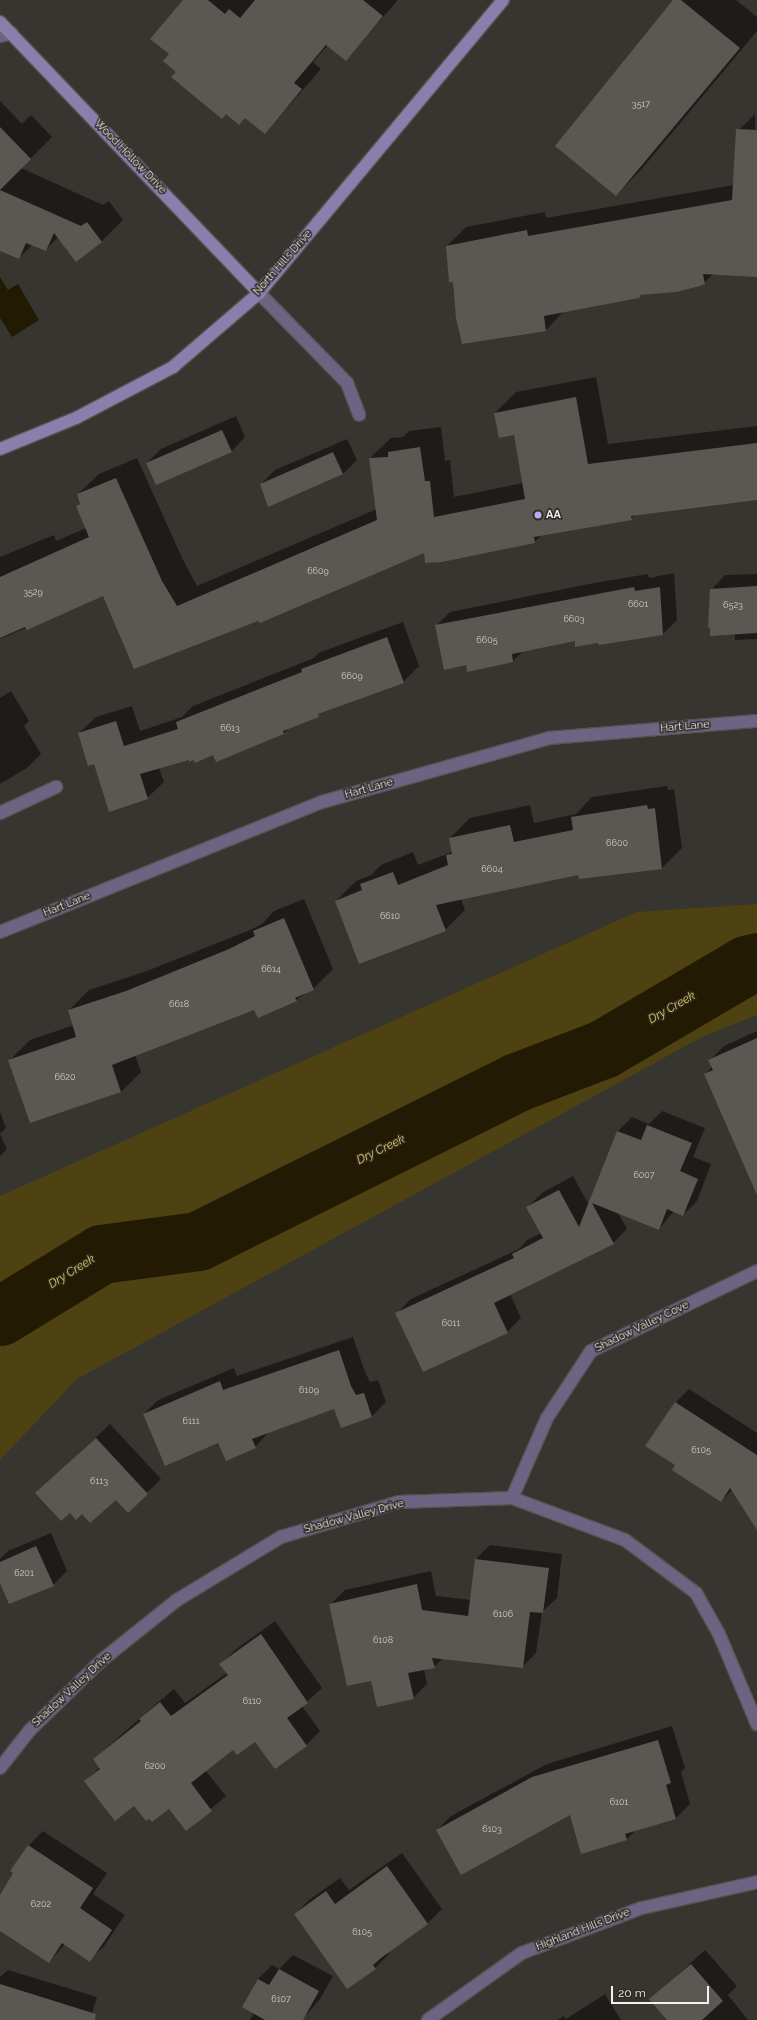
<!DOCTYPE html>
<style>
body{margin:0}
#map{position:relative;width:757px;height:2020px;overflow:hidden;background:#373530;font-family:Raleway,sans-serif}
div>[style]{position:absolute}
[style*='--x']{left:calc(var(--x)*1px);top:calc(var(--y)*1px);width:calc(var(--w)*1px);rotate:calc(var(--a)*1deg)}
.green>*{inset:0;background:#4f4212}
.water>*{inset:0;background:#221a02}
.shadow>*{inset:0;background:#0007}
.river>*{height:59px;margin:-29.5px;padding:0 29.5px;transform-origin:29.5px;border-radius:29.5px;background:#221a02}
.building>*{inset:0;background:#5a5852}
.roads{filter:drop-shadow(1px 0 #55534e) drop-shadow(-1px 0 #55534e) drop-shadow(0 1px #55534e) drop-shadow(0 -1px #55534e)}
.lane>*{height:12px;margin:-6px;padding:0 6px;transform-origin:6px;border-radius:6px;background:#6c6482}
.street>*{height:12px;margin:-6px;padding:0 6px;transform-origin:6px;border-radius:6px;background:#6c6482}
.secondary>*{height:12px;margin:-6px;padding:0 6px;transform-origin:6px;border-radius:6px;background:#8a7ead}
.dots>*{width:11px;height:11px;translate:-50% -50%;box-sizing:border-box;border:2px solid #2d2b26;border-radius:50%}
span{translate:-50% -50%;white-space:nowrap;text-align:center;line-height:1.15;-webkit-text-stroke:3px #2d2b26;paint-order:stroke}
.number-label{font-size:9px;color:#cdccc7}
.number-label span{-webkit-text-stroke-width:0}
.street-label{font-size:11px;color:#f3f2ee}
.poi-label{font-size:11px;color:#f3f2ee;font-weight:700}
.left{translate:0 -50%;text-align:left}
.water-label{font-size:12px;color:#e5c351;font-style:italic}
.scale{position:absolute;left:611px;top:1986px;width:98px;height:18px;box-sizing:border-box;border:2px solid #f3f2ee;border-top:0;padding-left:5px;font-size:12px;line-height:14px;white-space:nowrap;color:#f3f2ee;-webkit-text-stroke:3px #2d2b26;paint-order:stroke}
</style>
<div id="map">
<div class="green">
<i style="clip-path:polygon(757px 904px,757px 1015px,702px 1037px,77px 1379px,0 1460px,0 1196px,637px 912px)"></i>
</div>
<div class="water">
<i style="clip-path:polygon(0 277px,8px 290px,18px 284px,39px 320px,12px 337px,0 318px)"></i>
</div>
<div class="shadow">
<i style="clip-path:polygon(184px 0,398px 0,345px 60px,328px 45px,313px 62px,321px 69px,265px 133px,246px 117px,239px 124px,177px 71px,170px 54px)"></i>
<i style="clip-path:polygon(678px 0,736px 0,757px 17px,757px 31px,641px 170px,616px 195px)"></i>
<i style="clip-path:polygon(0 101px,22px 124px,31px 115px,52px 137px,21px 168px,103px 205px,109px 201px,123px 220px,101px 242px,58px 237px,46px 250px,33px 244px,19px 258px,0 250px)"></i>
<i style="clip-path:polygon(755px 114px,757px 276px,714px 273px,704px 283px,564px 311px,546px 330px,454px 281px,447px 246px,466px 227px,545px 212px,546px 218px,734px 185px,736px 133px)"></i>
<i style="clip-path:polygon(596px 377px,608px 444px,757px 426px,757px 499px,635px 514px,631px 519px,542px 535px,534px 542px,424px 552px,259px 619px,104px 595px,0 639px,0 557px,54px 535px,56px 541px,86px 528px,77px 506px,81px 502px,78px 494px,99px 474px,137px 458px,183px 560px,197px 586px,377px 509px,370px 458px,391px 438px,403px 437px,409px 431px,441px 427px,445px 461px,450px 460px,454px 497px,523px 483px,514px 434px,495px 413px,516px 392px)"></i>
<i style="clip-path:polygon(236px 416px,245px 437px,231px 452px,147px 463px,161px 449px)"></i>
<i style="clip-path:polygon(347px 439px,357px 460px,343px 474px,261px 484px,275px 470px)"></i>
<i style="clip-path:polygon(674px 573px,677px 620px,663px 634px,576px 646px,576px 640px,523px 651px,513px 661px,436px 626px,450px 612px,594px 583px,648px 574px,649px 578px)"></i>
<i style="clip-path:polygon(757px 574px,757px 639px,735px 640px,735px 633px,711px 590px,725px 575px)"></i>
<i style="clip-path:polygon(403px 622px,419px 666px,403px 682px,323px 712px,290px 727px,284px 733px,159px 768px,164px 782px,147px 798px,95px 763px,79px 733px,96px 717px,132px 706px,140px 731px,182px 717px,193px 706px,314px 658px,318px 653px)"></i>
<i style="clip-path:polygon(11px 691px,29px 721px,24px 726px,41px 754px,27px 768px,0 784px,0 698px)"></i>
<i style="clip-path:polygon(667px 786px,668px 790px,674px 789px,682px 848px,662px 868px,579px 873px,461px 899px,465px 910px,445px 930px,336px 901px,356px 881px,371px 875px,381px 865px,413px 852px,418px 865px,450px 853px,452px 850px,450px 838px,470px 818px,530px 805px,534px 823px,576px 814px,592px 797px)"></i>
<i style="clip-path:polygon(304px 899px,333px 969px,313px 989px,296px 1000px,255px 1009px,135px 1055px,141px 1072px,121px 1092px,10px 1060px,30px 1040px,74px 1025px,69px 1010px,89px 990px,147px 971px,250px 930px,262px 924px,274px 911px)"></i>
<i style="clip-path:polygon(757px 1031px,757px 1186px,705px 1074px,712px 1067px,710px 1060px,724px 1046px)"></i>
<i style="clip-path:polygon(662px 1111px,705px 1128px,693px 1157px,711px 1164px,697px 1201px,683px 1215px,674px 1211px,659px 1229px,618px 1213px,627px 1229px,613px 1243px,510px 1294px,521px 1318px,507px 1332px,397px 1313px,411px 1299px,519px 1249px,527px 1240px,541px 1233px,528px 1207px,542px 1193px,573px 1176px,589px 1205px,618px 1131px,632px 1117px,649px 1124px)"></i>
<i style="clip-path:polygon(0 1112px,6px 1128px,0 1134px,7px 1149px,0 1156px)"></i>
<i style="clip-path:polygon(353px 1337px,365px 1372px,370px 1382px,378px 1380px,386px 1402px,372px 1416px,335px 1408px,269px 1432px,255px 1447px,219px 1441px,144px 1414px,158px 1400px,234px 1368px,237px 1376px)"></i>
<i style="clip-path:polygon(689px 1389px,757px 1433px,757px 1528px,732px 1490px,721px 1501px,676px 1465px,675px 1403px)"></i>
<i style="clip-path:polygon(110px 1424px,161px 1479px,128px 1511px,116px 1498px,51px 1480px)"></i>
<i style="clip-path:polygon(51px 1533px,67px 1571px,53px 1585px,0 1581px,0 1559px,8px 1551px)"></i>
<i style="clip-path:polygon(490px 1545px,562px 1554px,557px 1598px,542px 1612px,536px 1653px,522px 1667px,443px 1658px,434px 1667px,424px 1669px,427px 1684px,413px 1698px,372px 1680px,331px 1604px,345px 1590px,431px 1571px,436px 1596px,471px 1600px,476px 1559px)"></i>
<i style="clip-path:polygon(275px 1621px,322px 1688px,302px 1706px,320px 1731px,306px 1745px,255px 1740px,233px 1749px,205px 1770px,226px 1796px,186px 1830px,169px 1808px,134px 1805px,86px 1781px,100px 1767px,94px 1759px,155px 1705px,174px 1689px,185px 1703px,227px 1673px,221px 1664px,235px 1650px)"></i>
<i style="clip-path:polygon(672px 1726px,685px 1768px,681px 1772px,690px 1804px,676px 1818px,637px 1829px,627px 1839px,582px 1852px,570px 1813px,437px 1830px,451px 1816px,547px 1764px)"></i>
<i style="clip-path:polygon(43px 1831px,107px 1873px,93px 1894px,125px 1915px,104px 1946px,90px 1960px,65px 1944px,49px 1962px,0 1930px,0 1897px,14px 1873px,12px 1871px,29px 1845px)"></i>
<i style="clip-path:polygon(402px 1853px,442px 1909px,428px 1923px,388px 1952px,389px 1954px,375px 1968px,295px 1914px,309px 1900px,340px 1878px,349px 1890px)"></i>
<i style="clip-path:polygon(705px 1950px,737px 1986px,728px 1995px,748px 2020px,669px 2020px,651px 1999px)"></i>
<i style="clip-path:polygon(293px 1955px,333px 1976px,320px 1999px,302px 2020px,250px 2020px,254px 2013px,258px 1979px,272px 1965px,279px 1969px)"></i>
<i style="clip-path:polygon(8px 1970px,97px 1997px,90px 2020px,0 2020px,0 1977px)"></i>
<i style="clip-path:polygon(605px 1994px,621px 2020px,557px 2020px,564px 2016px,566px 2019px)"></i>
</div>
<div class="river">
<i style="--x:0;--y:1316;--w:119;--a:-31.5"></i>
<i style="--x:101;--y:1254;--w:98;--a:-7.6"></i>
<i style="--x:198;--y:1241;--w:356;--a:-26.5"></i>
<i style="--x:517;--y:1082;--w:92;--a:-21"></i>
<i style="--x:603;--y:1049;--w:166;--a:-30.4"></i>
<i style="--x:746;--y:965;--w:11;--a:-15"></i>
</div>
<div class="building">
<i style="clip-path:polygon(183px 0,208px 0,225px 14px,229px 9px,240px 18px,255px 0,363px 0,383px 16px,346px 61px,326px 45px,294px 83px,302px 89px,265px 134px,245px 118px,239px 125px,226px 114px,222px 119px,171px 77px,176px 72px,163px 61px,169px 54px,150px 39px)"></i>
<i style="clip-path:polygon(673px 0,681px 0,740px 48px,616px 196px,555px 146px)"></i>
<i style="clip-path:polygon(0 127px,31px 159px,0 190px,81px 226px,87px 222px,102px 242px,76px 262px,54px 233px,46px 251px,26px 243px,19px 259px,0 251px)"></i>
<i style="clip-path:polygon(736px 129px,757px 130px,757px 277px,703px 274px,705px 284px,700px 286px,676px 292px,641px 295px,639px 298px,544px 316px,546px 331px,462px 344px,456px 318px,453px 282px,449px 282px,446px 246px,527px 230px,528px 236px,732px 200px)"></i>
<i style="clip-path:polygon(576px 397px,588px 464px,757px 443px,757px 500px,631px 516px,632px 520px,534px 537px,535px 543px,442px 562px,425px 563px,424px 553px,260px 623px,258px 621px,134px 669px,103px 596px,27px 630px,25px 627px,0 638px,0 577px,89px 537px,76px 506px,80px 504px,77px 494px,116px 478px,162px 581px,177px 606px,377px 520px,369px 458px,388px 457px,388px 452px,420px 447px,425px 481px,430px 481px,434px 517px,525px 499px,514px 435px,499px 438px,494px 413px)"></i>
<i style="clip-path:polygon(222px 430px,232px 452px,156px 485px,146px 463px)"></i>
<i style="clip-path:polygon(333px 452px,343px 474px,268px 507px,260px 484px)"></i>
<i style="clip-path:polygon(757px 586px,757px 633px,710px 636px,710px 627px,708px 628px,710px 589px)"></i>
<i style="clip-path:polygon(634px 587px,635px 591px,660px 587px,663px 635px,599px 645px,598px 643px,575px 647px,575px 641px,512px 654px,513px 662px,467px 672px,466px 665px,444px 670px,435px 625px)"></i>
<i style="clip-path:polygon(387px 637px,404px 683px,318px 714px,319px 717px,283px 731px,284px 734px,216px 762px,213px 755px,195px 763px,194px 760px,189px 762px,189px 760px,140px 774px,148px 799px,109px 812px,94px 764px,88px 766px,78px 733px,116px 721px,124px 746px,178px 729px,176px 722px,302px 672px,301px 669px)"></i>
<i style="clip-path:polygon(647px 805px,648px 809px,655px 808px,662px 869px,579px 879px,578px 875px,436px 905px,446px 931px,359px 964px,335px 901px,362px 890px,360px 884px,393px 872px,398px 885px,448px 865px,446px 855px,452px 854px,449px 838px,510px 825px,514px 842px,573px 830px,571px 817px)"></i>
<i style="clip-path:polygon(284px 918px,314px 990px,295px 998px,297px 1001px,258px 1018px,254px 1010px,112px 1065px,121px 1092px,30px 1123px,8px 1060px,76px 1037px,68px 1010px,126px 991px,229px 949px,255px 936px,253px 931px)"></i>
<i style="clip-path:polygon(757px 1038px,757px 1195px,704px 1074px,713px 1070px,708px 1060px)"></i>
<i style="clip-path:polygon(647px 1125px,692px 1143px,680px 1171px,698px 1179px,683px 1216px,667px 1209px,659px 1230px,592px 1203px,614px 1244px,494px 1303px,508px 1333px,423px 1372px,395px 1313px,514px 1258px,512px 1254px,543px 1238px,526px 1207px,559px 1190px,579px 1227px,617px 1131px,641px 1140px)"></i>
<i style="clip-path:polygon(339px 1350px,351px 1386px,356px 1395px,364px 1393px,372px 1417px,341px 1428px,334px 1409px,252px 1439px,256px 1448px,226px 1461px,218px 1443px,165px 1466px,143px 1414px,220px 1381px,223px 1390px)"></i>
<i style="clip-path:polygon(675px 1402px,757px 1455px,757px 1530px,730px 1488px,721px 1502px,672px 1470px,675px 1465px,645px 1446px)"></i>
<i style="clip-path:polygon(96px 1438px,148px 1494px,128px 1513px,116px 1500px,90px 1523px,82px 1514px,76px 1520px,70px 1513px,61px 1521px,35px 1493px)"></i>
<i style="clip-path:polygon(36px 1546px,54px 1586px,9px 1604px,0 1583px,0 1562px)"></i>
<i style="clip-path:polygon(475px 1559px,549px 1568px,543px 1613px,530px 1612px,523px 1668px,432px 1658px,435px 1668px,408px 1673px,414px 1699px,377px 1707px,371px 1681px,347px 1686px,329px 1604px,417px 1584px,422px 1610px,468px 1616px)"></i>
<i style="clip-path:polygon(261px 1634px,308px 1703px,287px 1718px,307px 1746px,275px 1769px,255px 1742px,237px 1755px,233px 1750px,191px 1783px,212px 1811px,186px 1831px,169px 1809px,152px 1822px,149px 1819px,146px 1821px,134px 1806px,115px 1821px,84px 1781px,100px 1769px,93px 1759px,141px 1721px,139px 1719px,160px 1702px,171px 1716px,228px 1675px,219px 1664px)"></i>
<i style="clip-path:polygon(658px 1740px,671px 1783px,666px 1785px,676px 1819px,625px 1834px,627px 1840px,581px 1854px,570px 1815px,461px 1875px,436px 1830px,532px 1777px)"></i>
<i style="clip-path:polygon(28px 1845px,93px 1888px,80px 1908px,112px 1930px,90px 1962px,62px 1943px,49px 1963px,0 1931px,0 1895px,13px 1873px,10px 1871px)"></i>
<i style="clip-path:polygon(387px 1866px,428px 1924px,381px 1958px,373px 1965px,376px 1969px,347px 1989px,294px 1914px,326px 1891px,335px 1904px)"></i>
<i style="clip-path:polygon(691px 1964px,723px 2001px,702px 2020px,667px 2020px,649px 1999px)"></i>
<i style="clip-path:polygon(279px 1969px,319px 1991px,303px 2020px,265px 2020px,242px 2007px,258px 1979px,269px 1985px)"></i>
<i style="clip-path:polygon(0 1984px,96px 2014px,95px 2020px,0 2020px)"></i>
</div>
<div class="roads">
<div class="lane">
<i style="--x:0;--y:36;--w:12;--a:-14"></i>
<i style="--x:259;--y:293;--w:126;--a:45.6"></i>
<i style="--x:347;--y:383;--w:34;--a:69"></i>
</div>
<div class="street">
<i style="--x:0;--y:813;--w:62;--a:-24.9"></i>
<i style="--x:0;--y:932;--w:347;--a:-22"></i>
<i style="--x:322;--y:802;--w:236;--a:-15.7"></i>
<i style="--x:549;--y:738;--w:209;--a:-4.7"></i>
<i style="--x:512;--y:1498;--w:87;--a:-66.4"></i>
<i style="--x:547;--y:1418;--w:80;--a:-56.7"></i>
<i style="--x:591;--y:1351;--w:184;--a:-25.7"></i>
<i style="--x:0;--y:1768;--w:48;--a:-51.7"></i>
<i style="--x:30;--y:1730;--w:100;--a:-44.2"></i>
<i style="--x:102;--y:1660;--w:96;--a:-38.7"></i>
<i style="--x:177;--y:1600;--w:122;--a:-31.2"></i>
<i style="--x:281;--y:1537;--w:123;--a:-16.5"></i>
<i style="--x:399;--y:1502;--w:113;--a:-2"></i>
<i style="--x:512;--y:1498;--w:121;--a:20.4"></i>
<i style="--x:625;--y:1540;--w:89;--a:36.7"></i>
<i style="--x:696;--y:1593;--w:47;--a:60.7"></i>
<i style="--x:719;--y:1634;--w:98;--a:67.1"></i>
<i style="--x:428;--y:2020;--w:115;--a:-35.5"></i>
<i style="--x:522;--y:1953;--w:128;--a:-20.6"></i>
<i style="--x:642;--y:1908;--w:118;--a:-12.7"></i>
</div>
<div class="secondary">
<i style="--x:0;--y:22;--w:375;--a:46.3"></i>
<i style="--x:0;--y:449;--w:82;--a:-22.2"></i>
<i style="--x:76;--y:418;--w:110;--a:-27.7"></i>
<i style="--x:173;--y:367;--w:113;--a:-40.7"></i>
<i style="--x:259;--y:293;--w:381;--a:-50.2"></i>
</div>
</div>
<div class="dots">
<i style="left:538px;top:515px;background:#bea9f5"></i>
</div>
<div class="number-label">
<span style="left:641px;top:104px">3517</span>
<span style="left:318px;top:571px">6609</span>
<span style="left:33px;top:592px">3529</span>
<span style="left:638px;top:604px">6601</span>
<span style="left:733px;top:605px">6523</span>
<span style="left:574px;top:619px">6603</span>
<span style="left:487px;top:640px">6605</span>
<span style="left:352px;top:676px">6609</span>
<span style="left:230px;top:728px">6613</span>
<span style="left:617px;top:843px">6600</span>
<span style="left:492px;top:869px">6604</span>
<span style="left:390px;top:916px">6610</span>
<span style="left:271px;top:969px">6614</span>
<span style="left:179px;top:1004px">6618</span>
<span style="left:65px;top:1077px">6620</span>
<span style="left:644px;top:1175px">6007</span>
<span style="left:451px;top:1323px">6011</span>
<span style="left:309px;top:1390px">6109</span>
<span style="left:191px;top:1421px">6111</span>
<span style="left:701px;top:1450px">6105</span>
<span style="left:99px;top:1481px">6113</span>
<span style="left:24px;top:1573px">6201</span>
<span style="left:503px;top:1614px">6106</span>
<span style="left:383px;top:1640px">6108</span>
<span style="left:252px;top:1701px">6110</span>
<span style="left:155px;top:1766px">6200</span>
<span style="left:619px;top:1802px">6101</span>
<span style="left:492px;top:1829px">6103</span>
<span style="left:41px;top:1904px">6202</span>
<span style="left:362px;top:1932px">6105</span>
<span style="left:281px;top:1999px">6107</span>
</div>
<div class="street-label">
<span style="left:130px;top:157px;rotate:46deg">Wood Hollow Drive</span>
<span style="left:283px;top:263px;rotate:-49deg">North Hills Drive</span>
<span style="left:685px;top:727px;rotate:-5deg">Hart Lane</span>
<span style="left:369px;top:789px;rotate:-16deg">Hart Lane</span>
<span style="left:67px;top:905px;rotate:-22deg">Hart Lane</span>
<span style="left:642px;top:1327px;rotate:-26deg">Shadow Valley Cove</span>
<span style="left:354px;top:1517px;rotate:-15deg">Shadow Valley Drive</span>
<span style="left:72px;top:1690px;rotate:-43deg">Shadow Valley Drive</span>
<span style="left:583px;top:1930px;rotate:-21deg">Highland Hills Drive</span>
</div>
<div class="poi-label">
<span class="left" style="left:546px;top:515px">AA</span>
</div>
<div class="water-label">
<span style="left:672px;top:1008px;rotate:-30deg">Dry Creek</span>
<span style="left:381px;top:1150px;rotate:-26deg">Dry Creek</span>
<span style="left:72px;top:1272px;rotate:-32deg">Dry Creek</span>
</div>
<div class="scale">20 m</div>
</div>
